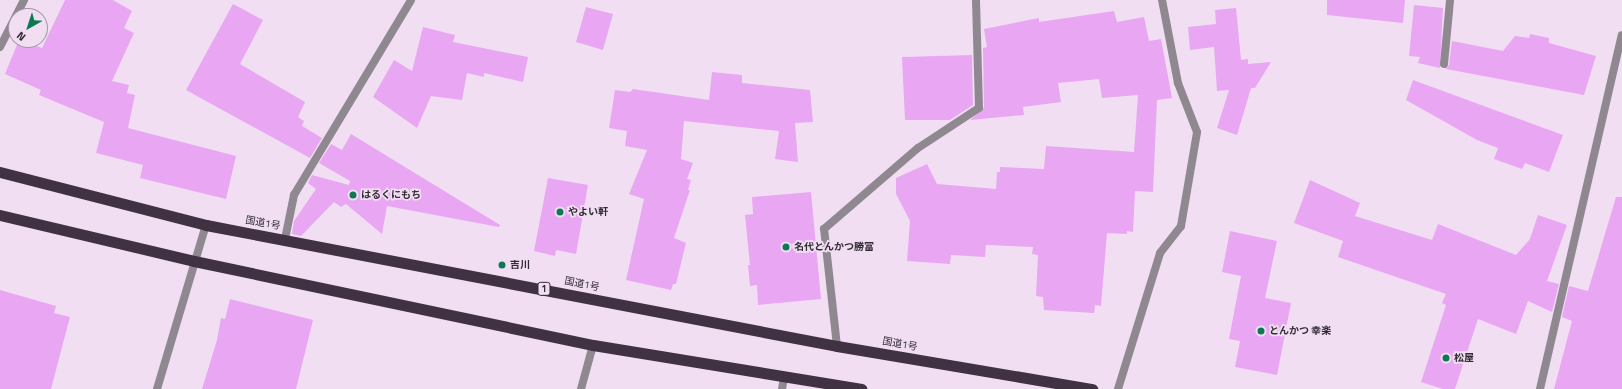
<!DOCTYPE html>
<meta charset="utf-8">
<style>
body{margin:0}
#map{position:relative;width:1622px;height:389px;overflow:hidden;background:#f1def3;font-family:"Titillium Web","Noto Sans JP",sans-serif}
div>[style]{position:absolute}
[style*='--x']{left:calc(var(--x)*1px);top:calc(var(--y)*1px);width:calc(var(--w)*1px);rotate:calc(var(--a)*1deg)}
.building>*{inset:0;background:#e9a7f3}
.minor>*{height:8px;margin:-4px;padding:0 4px;transform-origin:4px;border-radius:4px;background:#908891}
.tertiary>*{height:8px;margin:-4px;padding:0 4px;transform-origin:4px;border-radius:4px;background:#908891}
.trunk>*{height:11px;margin:-5.5px;padding:0 5.5px;transform-origin:5.5px;border-radius:5.5px;background:#403242}
.dots>*{width:11px;height:11px;translate:-50% -50%;box-sizing:border-box;border:2px solid #f1def3;border-radius:50%}
span{translate:-50% -50%;white-space:nowrap;text-align:center;line-height:1.15;-webkit-text-stroke:3.5px #f1def3;paint-order:stroke}
.shield-label span{padding:1px 3px;background:#f1def3;border:1px solid;border-radius:3px;-webkit-text-stroke-width:0}
.shield-label{font-size:9px;color:#312a32;font-weight:700}
.poi-label{font-size:10px;color:#312a32;font-weight:700}
.left{translate:0 -50%;text-align:left}
.street-label{font-size:10px;color:#312a32}
.north{position:absolute;left:8px;top:8px;width:40px;height:40px;box-sizing:border-box;background:#f1def3;border:1px solid #a496a6;border-radius:50%;rotate:219deg;font-size:11px;font-weight:700;line-height:16px;text-align:center;color:#312a32}
.north::after{content:'';display:block;margin:auto;width:14px;height:18px;background:#0c7953;clip-path:polygon(50% 0,100% 100%,50% 72%,0 100%)}
</style>
<div id="map">
<div class="building">
<i style="clip-path:polygon(65px 0,113px 0,132px 11px,124px 28px,134px 33px,112px 81px,129px 85px,127px 93px,135px 95px,128px 128px,236px 156px,226px 199px,140px 178px,143px 165px,96px 153px,104px 122px,39px 95px,41px 90px,5px 74px,19px 40px,42px 48px)"></i>
<i style="clip-path:polygon(1327px 0,1405px 0,1403px 23px,1327px 15px)"></i>
<i style="clip-path:polygon(233px 4px,263px 20px,240px 64px,305px 102px,298px 117px,304px 121px,302px 126px,322px 138px,310px 158px,186px 90px)"></i>
<i style="clip-path:polygon(1414px 5px,1443px 8px,1440px 68px,1418px 63px,1420px 57px,1409px 56px)"></i>
<i style="clip-path:polygon(586px 7px,613px 14px,603px 50px,576px 42px)"></i>
<i style="clip-path:polygon(1236px 8px,1241px 60px,1248px 59px,1248px 64px,1271px 62px,1255px 88px,1251px 88px,1237px 135px,1217px 128px,1229px 90px,1217px 91px,1214px 47px,1190px 50px,1188px 27px,1216px 24px,1215px 10px)"></i>
<i style="clip-path:polygon(1114px 11px,1117px 22px,1144px 17px,1149px 41px,1161px 39px,1172px 98px,1157px 100px,1153px 192px,1135px 191px,1133px 232px,1127px 231px,1127px 234px,1107px 233px,1101px 306px,1095px 305px,1094px 313px,1044px 310px,1043px 297px,1036px 296px,1038px 255px,1032px 254px,1033px 247px,986px 245px,985px 257px,951px 255px,950px 264px,907px 261px,910px 221px,896px 194px,896px 178px,927px 164px,937px 184px,996px 189px,997px 172px,1000px 172px,1000px 167px,1044px 169px,1046px 146px,1134px 152px,1138px 95px,1102px 98px,1099px 79px,1058px 83px,1061px 102px,1023px 107px,1024px 115px,970px 120px,984px 108px,983px 48px,987px 47px,984px 29px,1039px 18px,1039px 22px)"></i>
<i style="clip-path:polygon(423px 27px,455px 35px,453px 42px,528px 57px,523px 82px,484px 73px,484px 77px,467px 73px,462px 100px,431px 96px,417px 128px,373px 97px,394px 60px,412px 71px)"></i>
<i style="clip-path:polygon(1530px 34px,1549px 38px,1549px 43px,1596px 56px,1584px 95px,1446px 69px,1449px 65px,1452px 41px,1503px 51px,1515px 36px,1529px 38px)"></i>
<i style="clip-path:polygon(972px 55px,973px 105px,950px 120px,905px 120px,902px 57px)"></i>
<i style="clip-path:polygon(712px 72px,742px 75px,742px 83px,810px 90px,813px 122px,795px 123px,798px 162px,775px 159px,779px 131px,684px 121px,681px 159px,693px 163px,687px 179px,691px 180px,688px 190px,690px 190px,674px 238px,686px 243px,676px 284px,673px 284px,671px 290px,626px 280px,644px 199px,629px 194px,647px 150px,625px 146px,627px 131px,609px 128px,615px 90px,630px 92px,633px 89px,709px 100px)"></i>
<i style="clip-path:polygon(1413px 80px,1563px 135px,1549px 172px,1525px 163px,1522px 169px,1494px 159px,1498px 148px,1477px 140px,1406px 100px)"></i>
<i style="clip-path:polygon(351px 134px,500px 225px,499px 227px,387px 206px,382px 234px,346px 204px,341px 207px,334px 202px,301px 236px,292px 234px,294px 221px,316px 189px,308px 183px,312px 175px,349px 185px,350px 181px,319px 163px,331px 144px,342px 150px)"></i>
<i style="clip-path:polygon(548px 178px,588px 185px,576px 254px,556px 250px,555px 256px,534px 251px)"></i>
<i style="clip-path:polygon(1310px 180px,1360px 203px,1355px 216px,1432px 240px,1438px 224px,1516px 255px,1530px 239px,1538px 215px,1567px 225px,1547px 281px,1559px 284px,1552px 312px,1528px 301px,1516px 334px,1478px 319px,1455px 389px,1443px 389px,1421px 382px,1446px 305px,1442px 303px,1446px 294px,1338px 257px,1343px 241px,1294px 223px)"></i>
<i style="clip-path:polygon(811px 192px,821px 299px,758px 305px,757px 285px,750px 286px,748px 265px,750px 265px,745px 215px,753px 214px,752px 197px)"></i>
<i style="clip-path:polygon(1616px 197px,1622px 197px,1622px 389px,1554px 389px,1572px 321px,1562px 317px,1569px 286px,1588px 291px)"></i>
<i style="clip-path:polygon(1230px 231px,1277px 241px,1265px 298px,1291px 303px,1277px 375px,1235px 367px,1240px 341px,1229px 339px,1241px 276px,1222px 272px)"></i>
<i style="clip-path:polygon(0 290px,56px 306px,54px 313px,70px 317px,51px 389px,0 389px)"></i>
<i style="clip-path:polygon(230px 299px,313px 320px,296px 389px,202px 389px,217px 340px,221px 318px,225px 319px)"></i>
</div>
<div class="minor">
<i style="--x:0;--y:47;--w:53;--a:-62.9"></i>
<i style="--x:1444;--y:64;--w:64;--a:-84.6"></i>
<i style="--x:285;--y:239;--w:45;--a:-78.4"></i>
<i style="--x:294;--y:195;--w:227;--a:-59"></i>
<i style="--x:837;--y:346;--w:118;--a:-96.3"></i>
<i style="--x:824;--y:229;--w:124;--a:-40.8"></i>
<i style="--x:918;--y:148;--w:73;--a:-33.3"></i>
<i style="--x:979;--y:108;--w:108;--a:-91.6"></i>
<i style="--x:581;--y:389;--w:46;--a:-74.7"></i>
<i style="--x:782;--y:389;--w:11;--a:-80"></i>
<i style="--x:1118;--y:389;--w:142;--a:-72.8"></i>
<i style="--x:1160;--y:253;--w:34;--a:-52"></i>
<i style="--x:1181;--y:226;--w:95;--a:-80.3"></i>
<i style="--x:1197;--y:132;--w:53;--a:-111.2"></i>
<i style="--x:1178;--y:83;--w:85;--a:-100.9"></i>
<i style="--x:1540;--y:389;--w:363;--a:-77"></i>
</div>
<div class="tertiary">
<i style="--x:157;--y:389;--w:171;--a:-73.4"></i>
</div>
<div class="trunk">
<i style="--x:0;--y:172;--w:213;--a:14.4"></i>
<i style="--x:206;--y:225;--w:642;--a:10.86"></i>
<i style="--x:837;--y:346;--w:259;--a:9.6"></i>
<i style="--x:0;--y:215;--w:199;--a:13.3"></i>
<i style="--x:194;--y:261;--w:408;--a:11.9"></i>
<i style="--x:593;--y:345;--w:272;--a:9.3"></i>
</div>
<div class="dots">
<i style="left:353px;top:195px;background:#0c7953"></i>
<i style="left:560px;top:212px;background:#0c7953"></i>
<i style="left:786px;top:247px;background:#0c7953"></i>
<i style="left:502px;top:265px;background:#0c7953"></i>
<i style="left:1261px;top:331px;background:#0c7953"></i>
<i style="left:1446px;top:358px;background:#0c7953"></i>
</div>
<div class="shield-label">
<span style="left:544px;top:289px">1</span>
</div>
<div class="poi-label">
<span class="left" style="left:361px;top:195px">はるくにもち</span>
<span class="left" style="left:568px;top:212px">やよい軒</span>
<span class="left" style="left:794px;top:247px">名代とんかつ勝富</span>
<span class="left" style="left:510px;top:265px">吉川</span>
<span class="left" style="left:1269px;top:331px">とんかつ 幸楽</span>
<span class="left" style="left:1454px;top:358px">松屋</span>
</div>
<div class="street-label">
<span style="left:263px;top:223px;rotate:10deg">国道1号</span>
<span style="left:582px;top:284px;rotate:11deg">国道1号</span>
<span style="left:900px;top:344px;rotate:10deg">国道1号</span>
</div>
<div class="north">N</div>
</div>
